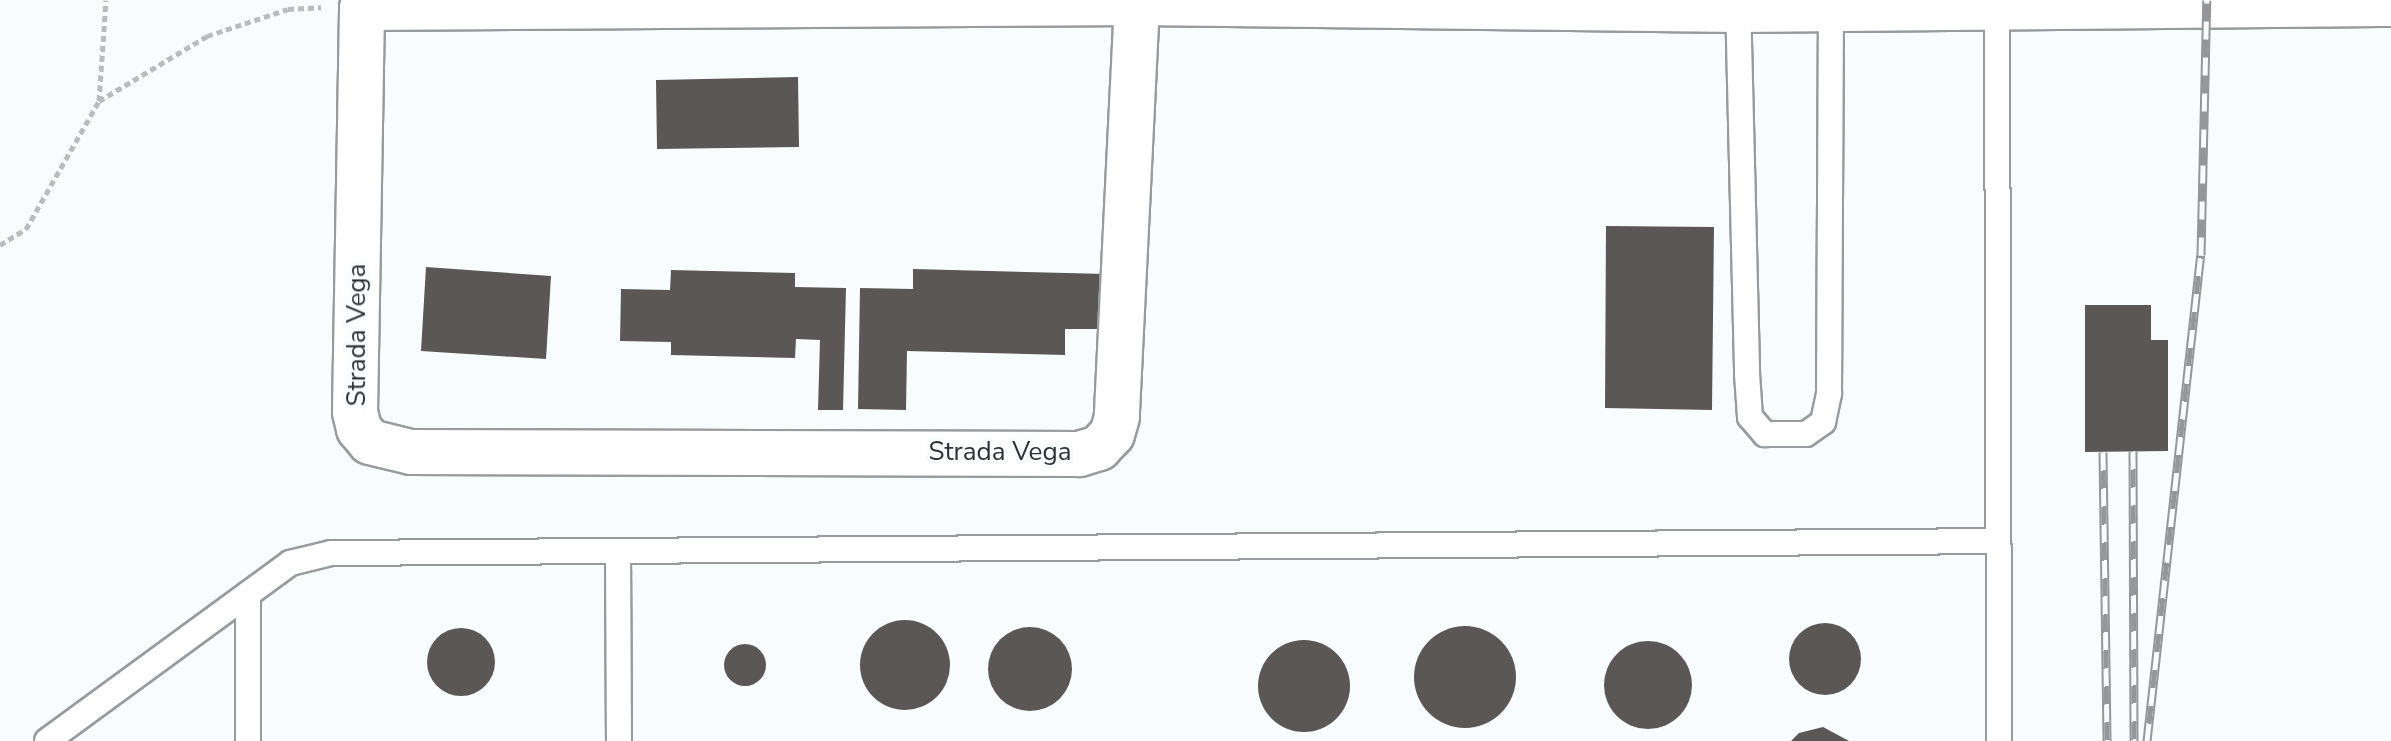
<!DOCTYPE html>
<style>
body{margin:0}
#map{position:relative;width:2391px;height:741px;overflow:hidden;background:#f9fcfe;font-family:"Nunito Sans",sans-serif}
div>[style]{position:absolute}
[style*='--x']{left:calc(var(--x)*1px);top:calc(var(--y)*1px);width:calc(var(--w)*1px);rotate:calc(var(--a)*1deg)}
.building>*{inset:0;background:#5a5756}
.round{border-radius:50%}
.path>*{height:5px;margin-top:-2.5px;transform-origin:0;background:repeating-linear-gradient(90deg,#b9bbbd 0 6px,transparent 0 10px)}
.roads{filter:drop-shadow(2px 0 #989b9d) drop-shadow(-2px 0 #989b9d) drop-shadow(0 2px #989b9d) drop-shadow(0 -2px #989b9d)}
.service>*{height:24px;margin:-12px;padding:0 12px;transform-origin:12px;border-radius:12px;background:#fff}
.minor>*{height:44px;margin:-22px;padding:0 22px;transform-origin:22px;border-radius:22px;background:#fff}
.rail>*{height:9px;margin-top:-4.5px;transform-origin:0;background:repeating-linear-gradient(90deg,#f9fcfe 0 18px,#949698 0 36px);box-sizing:border-box;border-block:2px solid #949698}
span{translate:-50% -50%;white-space:nowrap;text-align:center;line-height:1.15;-webkit-text-stroke:8px #f9fcfe;paint-order:stroke}
.street-label{font-size:26px;color:#2f3031}
</style>
<div id="map">
<div class="building">
<i style="clip-path:polygon(798px 77px,799px 147px,657px 149px,656px 80px)"></i>
<i style="clip-path:polygon(1606px 226px,1714px 227px,1712px 410px,1605px 408px)"></i>
<i style="clip-path:polygon(426px 267px,551px 276px,546px 359px,421px 351px)"></i>
<i style="clip-path:polygon(913px 269px,1106px 274px,1105px 329px,1065px 329px,1065px 355px,907px 351px,906px 410px,858px 409px,860px 288px,913px 289px)"></i>
<i style="clip-path:polygon(671px 270px,795px 273px,795px 287px,846px 288px,843px 410px,818px 410px,820px 340px,796px 339px,795px 358px,671px 355px,671px 342px,620px 341px,621px 289px,670px 290px)"></i>
<i style="clip-path:polygon(2085px 305px,2151px 305px,2151px 340px,2168px 340px,2168px 451px,2085px 452px)"></i>
<i class="round" style="left:860px;top:620px;width:90px;height:90px"></i>
<i class="round" style="left:1789px;top:623px;width:72px;height:72px"></i>
<i class="round" style="left:1414px;top:626px;width:102px;height:102px"></i>
<i class="round" style="left:988px;top:627px;width:84px;height:84px"></i>
<i class="round" style="left:427px;top:628px;width:68px;height:68px"></i>
<i class="round" style="left:1258px;top:640px;width:92px;height:92px"></i>
<i class="round" style="left:1604px;top:641px;width:88px;height:88px"></i>
<i class="round" style="left:724px;top:644px;width:42px;height:42px"></i>
<i style="clip-path:polygon(1823px 727px,1849px 741px,1791px 741px,1799px 733px)"></i>
</div>
<div class="path">
<i style="--x:99;--y:101;--w:126;--a:-31"></i>
<i style="--x:207;--y:36;--w:85;--a:-18.4"></i>
<i style="--x:288;--y:9;--w:33;--a:-3"></i>
<i style="--x:0;--y:245;--w:31;--a:-32"></i>
<i style="--x:26;--y:229;--w:147;--a:-60.3"></i>
<i style="--x:99;--y:101;--w:101;--a:-86"></i>
</div>
<div class="roads">
<div class="service">
<i style="--x:1738;--y:0;--w:374;--a:88.6"></i>
<i style="--x:1747;--y:374;--w:43;--a:86"></i>
<i style="--x:1750;--y:417;--w:23;--a:49"></i>
<i style="--x:1765;--y:434;--w:41;--a:0"></i>
<i style="--x:1806;--y:434;--w:21;--a:-35"></i>
<i style="--x:1823;--y:422;--w:30;--a:-78"></i>
<i style="--x:1829;--y:393;--w:385;--a:-89.7"></i>
<i style="--x:1997;--y:6;--w:735;--a:89.84"></i>
<i style="--x:618;--y:551;--w:190;--a:89.7"></i>
<i style="--x:47;--y:741;--w:301;--a:-36.2"></i>
<i style="--x:290;--y:563;--w:42;--a:-13.7"></i>
<i style="--x:331;--y:553;--w:1667;--a:-0.41"></i>
<i style="--x:248;--y:741;--w:147;--a:-90"></i>
</div>
<div class="minor">
<i style="--x:1137;--y:3;--w:414;--a:92.8"></i>
<i style="--x:1117;--y:417;--w:18;--a:106"></i>
<i style="--x:1112;--y:434;--w:19;--a:133"></i>
<i style="--x:1099;--y:448;--w:21;--a:163"></i>
<i style="--x:1079;--y:454;--w:668;--a:-179.83"></i>
<i style="--x:411;--y:452;--w:42;--a:-166.3"></i>
<i style="--x:370;--y:442;--w:17;--a:-130"></i>
<i style="--x:359;--y:429;--w:17;--a:-103"></i>
<i style="--x:355;--y:412;--w:404;--a:-89"></i>
<i style="--x:362;--y:8;--w:775;--a:-0.37"></i>
<i style="--x:1137;--y:3;--w:601;--a:0.67"></i>
<i style="--x:1738;--y:10;--w:653;--a:-0.53"></i>
</div>
</div>
<div class="rail">
<i style="--x:2133;--y:451;--w:290;--a:89.8"></i>
<i style="--x:2103;--y:452;--w:289;--a:89.2"></i>
<i style="--x:2147;--y:741;--w:489;--a:-83.7"></i>
<i style="--x:2201;--y:255;--w:255;--a:-88.7"></i>
</div>
<div class="street-label">
<span style="left:357px;top:335px;rotate:-90deg">Strada Vega</span>
<span style="left:1000px;top:452px">Strada Vega</span>
</div>
</div>
